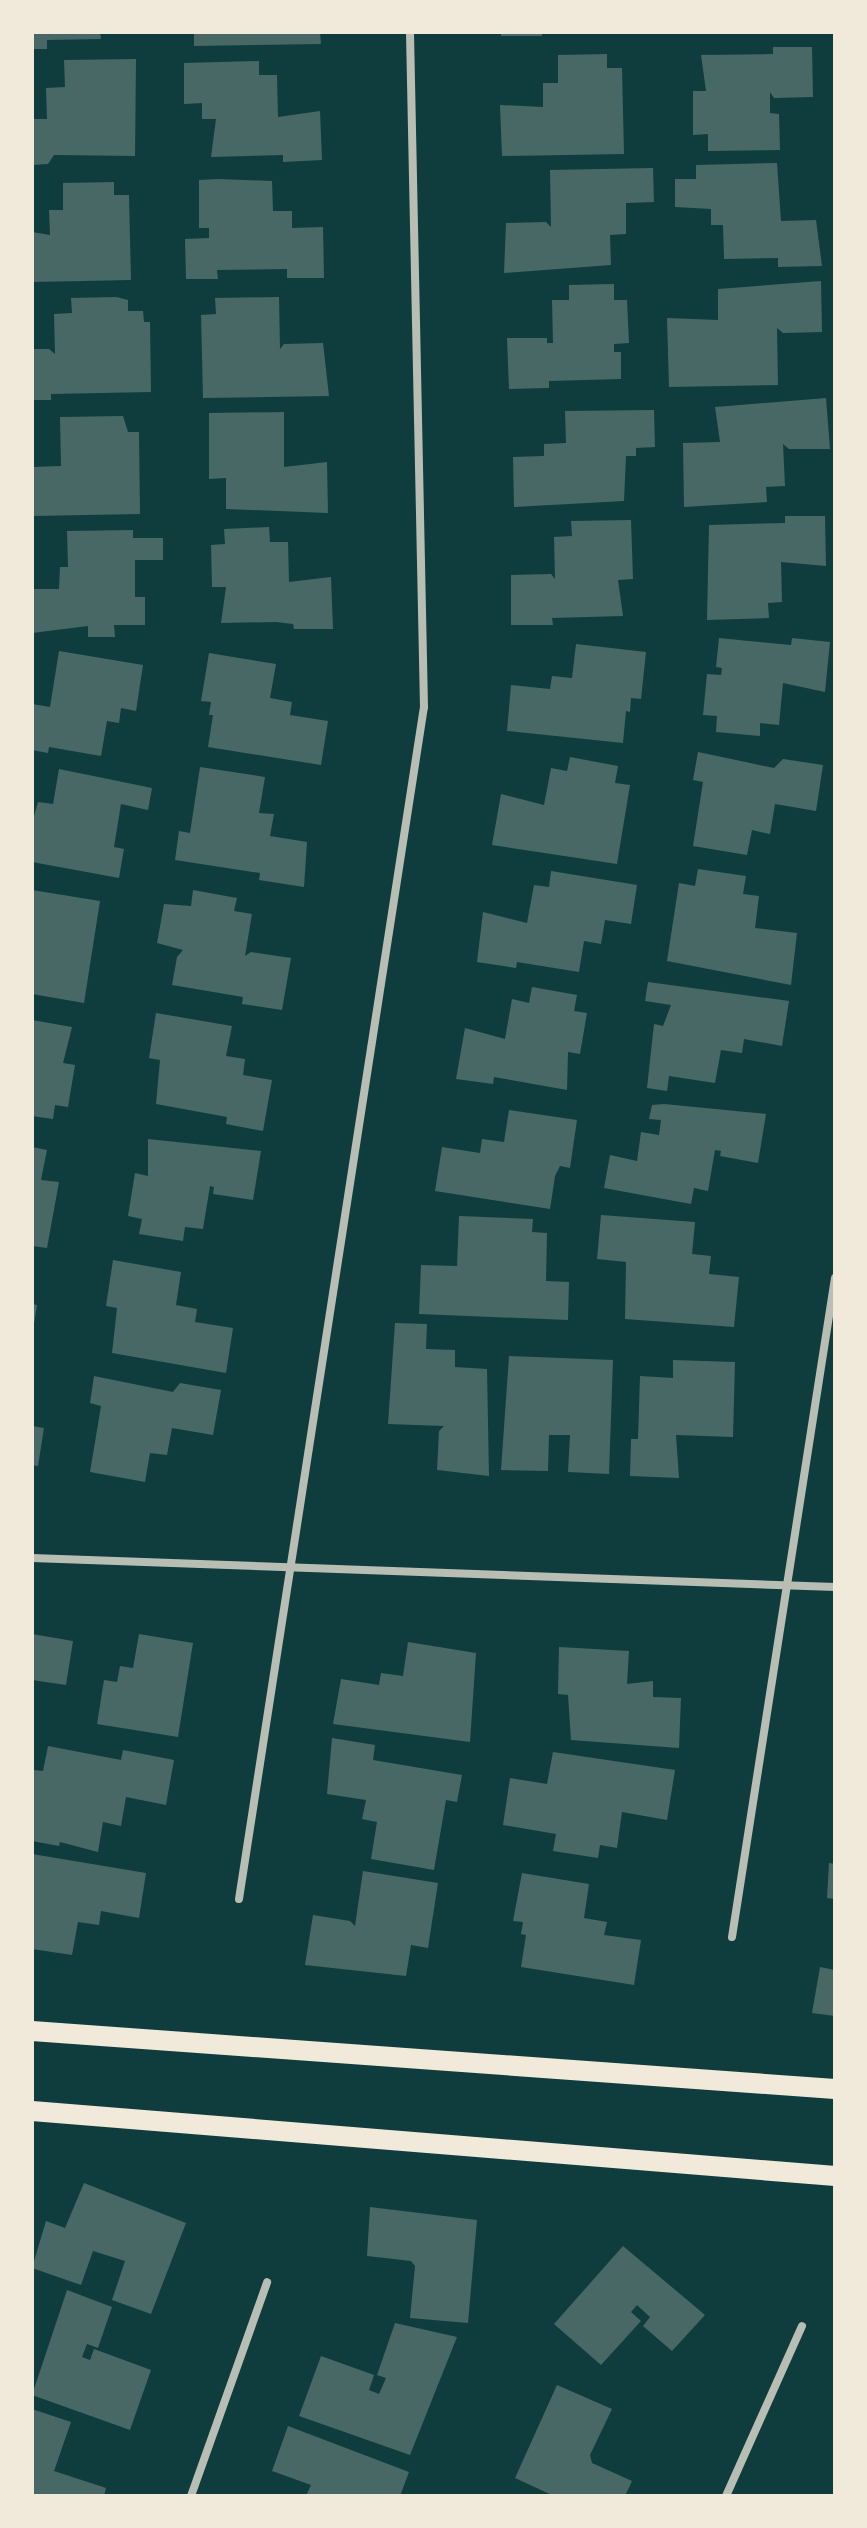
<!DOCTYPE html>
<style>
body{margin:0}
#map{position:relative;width:867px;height:2528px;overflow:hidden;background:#0f3d3e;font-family:"Varela Round",sans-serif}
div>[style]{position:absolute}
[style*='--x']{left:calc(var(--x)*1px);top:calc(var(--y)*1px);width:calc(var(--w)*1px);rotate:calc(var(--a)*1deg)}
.building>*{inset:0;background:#486865}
.minor>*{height:8px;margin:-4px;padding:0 4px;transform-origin:4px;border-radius:4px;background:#b8beb3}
.primary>*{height:20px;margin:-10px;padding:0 10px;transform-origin:10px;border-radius:10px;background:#f1e9da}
span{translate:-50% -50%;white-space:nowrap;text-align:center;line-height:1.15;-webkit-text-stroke:7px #f1e9da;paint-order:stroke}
.frame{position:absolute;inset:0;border:34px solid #f1e9da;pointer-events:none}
</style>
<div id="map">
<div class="building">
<i style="clip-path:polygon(32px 32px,100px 32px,101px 39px,47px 40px,47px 49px,32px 49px)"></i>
<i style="clip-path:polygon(194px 32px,320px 32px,321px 44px,194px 46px)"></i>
<i style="clip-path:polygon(501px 32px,542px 32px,542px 36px,501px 36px)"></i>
<i style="clip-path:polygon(773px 47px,812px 47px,813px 97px,774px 98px,770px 92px,770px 113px,779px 114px,780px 150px,708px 151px,708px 134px,693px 135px,693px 91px,706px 91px,701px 55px,773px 54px)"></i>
<i style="clip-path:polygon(607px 54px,607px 68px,622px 68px,624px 154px,502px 156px,500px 105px,543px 107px,543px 83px,558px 83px,558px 55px)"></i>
<i style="clip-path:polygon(136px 59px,135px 156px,54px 155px,48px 164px,32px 165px,32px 119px,47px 119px,46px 88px,65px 87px,64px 60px)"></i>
<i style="clip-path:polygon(259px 61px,259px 75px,277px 75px,278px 117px,320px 111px,322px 160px,283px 162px,283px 155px,211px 157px,216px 119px,202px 119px,202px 103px,184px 104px,184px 63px)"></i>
<i style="clip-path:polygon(777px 163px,781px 221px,816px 220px,822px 266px,778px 267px,778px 258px,724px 259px,723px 225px,711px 225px,711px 209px,675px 207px,675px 179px,696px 179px,696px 165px)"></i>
<i style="clip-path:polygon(653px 168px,654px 202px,626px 203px,626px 234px,610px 235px,611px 265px,504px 273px,506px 223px,546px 222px,551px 227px,550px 170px)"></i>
<i style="clip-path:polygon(219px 179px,272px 181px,273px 211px,292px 211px,292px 228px,323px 227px,324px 278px,287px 278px,287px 269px,217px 270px,218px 279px,186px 279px,185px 239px,209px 238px,209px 228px,199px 228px,199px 180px)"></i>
<i style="clip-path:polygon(114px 182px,114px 195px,129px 195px,131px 280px,32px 282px,32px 232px,50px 235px,49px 210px,63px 210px,63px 183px)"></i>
<i style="clip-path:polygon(821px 281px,822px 332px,783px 333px,777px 328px,778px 385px,669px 387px,667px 318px,718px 320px,718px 289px)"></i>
<i style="clip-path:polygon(614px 284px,614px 300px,627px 300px,629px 343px,614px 344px,614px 352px,621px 352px,621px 379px,549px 381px,549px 388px,509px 389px,507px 338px,547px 338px,547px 343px,553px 343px,552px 300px,569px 300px,569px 285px)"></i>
<i style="clip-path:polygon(116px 297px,128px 300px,128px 311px,143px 311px,144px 322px,150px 322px,151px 392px,51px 394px,51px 400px,32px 400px,32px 349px,49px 349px,55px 354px,54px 314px,72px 313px,71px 298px)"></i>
<i style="clip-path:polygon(279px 297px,280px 349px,284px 344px,323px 343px,329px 396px,203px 398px,201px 315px,216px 314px,215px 298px)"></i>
<i style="clip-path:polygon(826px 398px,830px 449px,789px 449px,783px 444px,785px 486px,766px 487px,767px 502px,684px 507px,683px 443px,720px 442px,715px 407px)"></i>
<i style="clip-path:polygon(654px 410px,655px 447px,636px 448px,636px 456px,626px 456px,624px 501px,514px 507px,513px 457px,544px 456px,544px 444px,566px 443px,565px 411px)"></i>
<i style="clip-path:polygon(284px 412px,284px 467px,327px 462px,328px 513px,226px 509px,226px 478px,209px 479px,209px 413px)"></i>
<i style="clip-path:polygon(123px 416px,128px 432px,139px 432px,140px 514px,32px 516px,32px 467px,61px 466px,60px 417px)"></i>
<i style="clip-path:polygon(785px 516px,825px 516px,826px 566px,781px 562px,782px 602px,768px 603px,769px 618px,707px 620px,709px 525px,785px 523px)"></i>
<i style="clip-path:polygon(631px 520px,633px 579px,618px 580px,623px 616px,552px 618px,553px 625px,511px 625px,511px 575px,551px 574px,555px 579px,554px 537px,572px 536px,571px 521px)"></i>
<i style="clip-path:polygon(269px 527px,270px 542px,288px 542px,289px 582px,331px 577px,333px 629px,294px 629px,293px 624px,276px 622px,221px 623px,226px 587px,212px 587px,211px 545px,225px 544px,224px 529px)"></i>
<i style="clip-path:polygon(133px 530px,133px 538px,163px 538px,163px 560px,135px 560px,135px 597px,145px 597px,145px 625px,114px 625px,115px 637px,88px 637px,88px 626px,32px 633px,32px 589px,59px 589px,60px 567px,68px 567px,67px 531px)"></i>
<i style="clip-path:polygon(719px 638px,791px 645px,792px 638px,830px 642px,825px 692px,783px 683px,779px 725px,760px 723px,760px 736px,716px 732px,717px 716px,703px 715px,707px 674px,721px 675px,722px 668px,716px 667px)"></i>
<i style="clip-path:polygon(576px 644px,646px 652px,641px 699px,631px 698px,630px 712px,626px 711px,623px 743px,507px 731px,511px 685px,550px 689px,552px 676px,572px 678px)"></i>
<i style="clip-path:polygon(59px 651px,143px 665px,136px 711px,121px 708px,119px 723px,107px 721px,101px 756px,49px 747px,48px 753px,32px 750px,32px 704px,50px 707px)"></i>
<i style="clip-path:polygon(209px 653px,276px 664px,270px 698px,292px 702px,290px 715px,328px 721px,321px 765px,208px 747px,213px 715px,209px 715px,211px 702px,201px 701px)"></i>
<i style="clip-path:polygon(698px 752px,774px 768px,783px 759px,823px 765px,816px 811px,775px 804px,770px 834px,752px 830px,747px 855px,693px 846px,703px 782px,693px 780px)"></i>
<i style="clip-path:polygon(570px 757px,618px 766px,615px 783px,630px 785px,617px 864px,492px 845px,501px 794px,544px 805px,551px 768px,567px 771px)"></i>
<i style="clip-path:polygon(200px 767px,265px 777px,259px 813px,274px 814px,270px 836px,307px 842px,304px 887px,259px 880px,260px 873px,175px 860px,179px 831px,190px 833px)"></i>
<i style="clip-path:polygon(59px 769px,152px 788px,148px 810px,121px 804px,114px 847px,124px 849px,119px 878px,32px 862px,32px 823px,38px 802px,53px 804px)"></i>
<i style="clip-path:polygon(698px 869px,746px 876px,743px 894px,759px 896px,755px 928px,797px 933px,791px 985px,667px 961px,679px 883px,695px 886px)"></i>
<i style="clip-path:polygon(551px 871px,637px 885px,631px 924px,605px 920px,601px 944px,584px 941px,579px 972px,517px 962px,516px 968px,477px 962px,483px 912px,527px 923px,534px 885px,549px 887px)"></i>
<i style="clip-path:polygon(32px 890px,100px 901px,84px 1003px,32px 994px)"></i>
<i style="clip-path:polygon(193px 890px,237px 898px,234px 911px,252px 914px,245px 956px,251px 952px,291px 958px,282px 1010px,242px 1004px,243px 997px,172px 985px,177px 957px,183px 950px,157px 943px,164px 904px,191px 906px)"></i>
<i style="clip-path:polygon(648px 982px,789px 1001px,782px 1046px,744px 1039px,742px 1053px,721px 1050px,715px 1083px,669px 1076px,667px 1091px,647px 1088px,654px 1024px,663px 1026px,671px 1005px,645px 1001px)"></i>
<i style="clip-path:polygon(532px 987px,577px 995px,574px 1011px,587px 1013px,580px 1054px,568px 1052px,567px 1090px,494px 1077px,493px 1084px,456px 1079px,465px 1028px,505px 1039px,512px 999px,529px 1003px)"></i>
<i style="clip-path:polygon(156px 1013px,232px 1026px,226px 1056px,245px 1059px,243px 1075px,272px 1080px,263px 1131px,226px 1124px,227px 1117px,156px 1104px,160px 1060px,149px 1058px)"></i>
<i style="clip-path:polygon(32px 1020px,72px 1027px,63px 1063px,75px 1065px,68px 1107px,55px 1105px,53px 1119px,32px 1116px)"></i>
<i style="clip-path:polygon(664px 1104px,766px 1114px,758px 1163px,720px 1156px,721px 1151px,715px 1150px,708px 1191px,694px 1188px,691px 1204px,604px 1188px,610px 1155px,637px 1161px,641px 1132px,659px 1135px,661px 1120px,649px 1119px,652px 1105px)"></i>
<i style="clip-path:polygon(509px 1110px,577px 1120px,570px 1168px,560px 1166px,555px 1176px,550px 1209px,435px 1191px,442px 1147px,480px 1153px,482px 1139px,504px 1142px)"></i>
<i style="clip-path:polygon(148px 1139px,261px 1151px,253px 1200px,213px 1194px,214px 1187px,210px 1186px,203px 1229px,185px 1227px,183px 1241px,139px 1234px,142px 1219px,128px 1216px,135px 1173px,148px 1176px)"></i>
<i style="clip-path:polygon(32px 1147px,47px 1150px,41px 1180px,59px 1182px,47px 1248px,32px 1246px)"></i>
<i style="clip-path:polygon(601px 1215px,695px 1222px,692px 1254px,711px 1256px,709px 1274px,739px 1277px,734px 1327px,625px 1319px,626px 1262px,597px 1259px)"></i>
<i style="clip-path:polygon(459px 1216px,533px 1219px,532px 1232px,547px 1233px,546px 1281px,569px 1282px,568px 1320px,419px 1314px,421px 1265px,457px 1266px)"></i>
<i style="clip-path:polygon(113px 1260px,181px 1272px,176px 1305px,197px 1309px,195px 1322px,233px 1328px,226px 1373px,112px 1353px,117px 1308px,106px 1306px)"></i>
<i style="clip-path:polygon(32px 1304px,37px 1305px,34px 1324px,32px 1324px)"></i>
<i style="clip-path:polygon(395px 1323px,427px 1324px,426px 1349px,455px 1350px,455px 1367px,487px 1369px,489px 1476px,437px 1470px,439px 1431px,444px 1426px,388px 1424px)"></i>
<i style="clip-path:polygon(509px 1356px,613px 1360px,609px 1474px,568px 1472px,570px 1435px,549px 1435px,548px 1471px,501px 1470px)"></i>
<i style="clip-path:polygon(673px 1360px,735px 1362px,733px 1437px,676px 1435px,679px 1478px,630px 1476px,631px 1439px,638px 1439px,640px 1376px,673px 1378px)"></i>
<i style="clip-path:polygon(94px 1376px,173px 1392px,180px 1383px,221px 1390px,213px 1435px,172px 1428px,167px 1455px,150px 1453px,145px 1482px,90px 1472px,101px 1406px,90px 1403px)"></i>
<i style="clip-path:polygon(32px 1426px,44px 1428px,38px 1466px,32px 1465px)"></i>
<i style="clip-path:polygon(32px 1634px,73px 1641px,66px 1685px,32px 1680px)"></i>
<i style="clip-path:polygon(139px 1634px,193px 1643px,178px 1737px,97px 1724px,104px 1680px,117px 1682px,120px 1666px,133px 1668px)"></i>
<i style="clip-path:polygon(408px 1642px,476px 1653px,470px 1742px,333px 1724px,341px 1679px,379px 1685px,381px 1673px,403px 1676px)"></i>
<i style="clip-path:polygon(559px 1647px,629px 1651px,627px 1684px,653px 1681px,653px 1697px,681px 1698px,679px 1748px,571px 1740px,568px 1695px,558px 1694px)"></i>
<i style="clip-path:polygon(332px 1738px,375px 1745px,373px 1760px,462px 1775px,457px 1802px,446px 1800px,434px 1870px,371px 1859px,377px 1822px,362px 1819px,366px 1800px,327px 1794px)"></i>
<i style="clip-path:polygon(48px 1746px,121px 1760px,123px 1750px,174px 1760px,166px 1805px,126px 1797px,121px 1826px,103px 1822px,98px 1852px,60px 1842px,59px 1846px,32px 1841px,32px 1781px,34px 1770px,43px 1771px)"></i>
<i style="clip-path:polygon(553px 1752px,675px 1770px,667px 1820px,622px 1812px,617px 1848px,600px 1845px,598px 1858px,553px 1851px,556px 1834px,503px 1825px,510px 1778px,547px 1784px)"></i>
<i style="clip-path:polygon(32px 1854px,146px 1873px,139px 1918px,101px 1911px,99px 1925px,78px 1922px,72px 1955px,32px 1949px)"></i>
<i style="clip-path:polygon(829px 1863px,835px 1864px,835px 1899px,827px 1898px)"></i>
<i style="clip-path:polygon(363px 1871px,438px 1883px,428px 1948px,411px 1945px,406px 1976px,305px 1965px,313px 1915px,350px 1921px,355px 1926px)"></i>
<i style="clip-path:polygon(522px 1873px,589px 1884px,584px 1918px,607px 1922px,604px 1935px,641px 1940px,634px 1985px,521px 1967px,526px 1935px,521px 1934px,523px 1922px,513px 1921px)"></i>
<i style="clip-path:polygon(820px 1967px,835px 1970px,835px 2016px,812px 2013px)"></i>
<i style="clip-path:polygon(84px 2183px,186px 2223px,151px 2314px,112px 2300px,125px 2261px,93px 2251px,81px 2285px,32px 2268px,46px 2221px,65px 2228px)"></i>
<i style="clip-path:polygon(370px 2207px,477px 2220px,468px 2323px,410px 2318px,415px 2266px,411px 2261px,367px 2256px)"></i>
<i style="clip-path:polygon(623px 2246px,705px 2315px,672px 2351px,643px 2326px,650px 2317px,637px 2305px,631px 2312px,641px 2321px,601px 2365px,554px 2324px)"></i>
<i style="clip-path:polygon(67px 2290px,112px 2307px,98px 2348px,87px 2344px,82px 2357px,90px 2360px,94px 2349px,151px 2370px,130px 2430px,32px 2395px)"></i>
<i style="clip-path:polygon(395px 2323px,457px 2337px,410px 2455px,299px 2416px,321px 2356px,374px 2375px,369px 2390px,379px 2394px,386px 2378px,377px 2375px)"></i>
<i style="clip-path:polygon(557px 2385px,612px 2409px,590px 2455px,592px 2463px,632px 2481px,625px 2496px,554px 2496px,515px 2478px)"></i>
<i style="clip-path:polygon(32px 2409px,71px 2422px,54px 2471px,106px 2488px,104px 2496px,32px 2496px)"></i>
<i style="clip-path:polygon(288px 2426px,409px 2472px,400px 2496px,306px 2496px,311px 2485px,272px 2471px)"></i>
</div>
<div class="minor">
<i style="--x:32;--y:1558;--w:804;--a:2.07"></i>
<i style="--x:239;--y:1899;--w:1206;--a:-81.18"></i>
<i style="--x:424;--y:707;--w:675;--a:-91.19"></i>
<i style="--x:732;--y:1937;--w:667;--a:-81.12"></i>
<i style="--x:191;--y:2496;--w:227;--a:-70.4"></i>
<i style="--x:726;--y:2496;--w:186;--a:-65.9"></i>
</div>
<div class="primary">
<i style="--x:32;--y:2031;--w:805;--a:4.13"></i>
<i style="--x:32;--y:2111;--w:806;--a:4.63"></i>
</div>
<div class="frame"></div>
</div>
